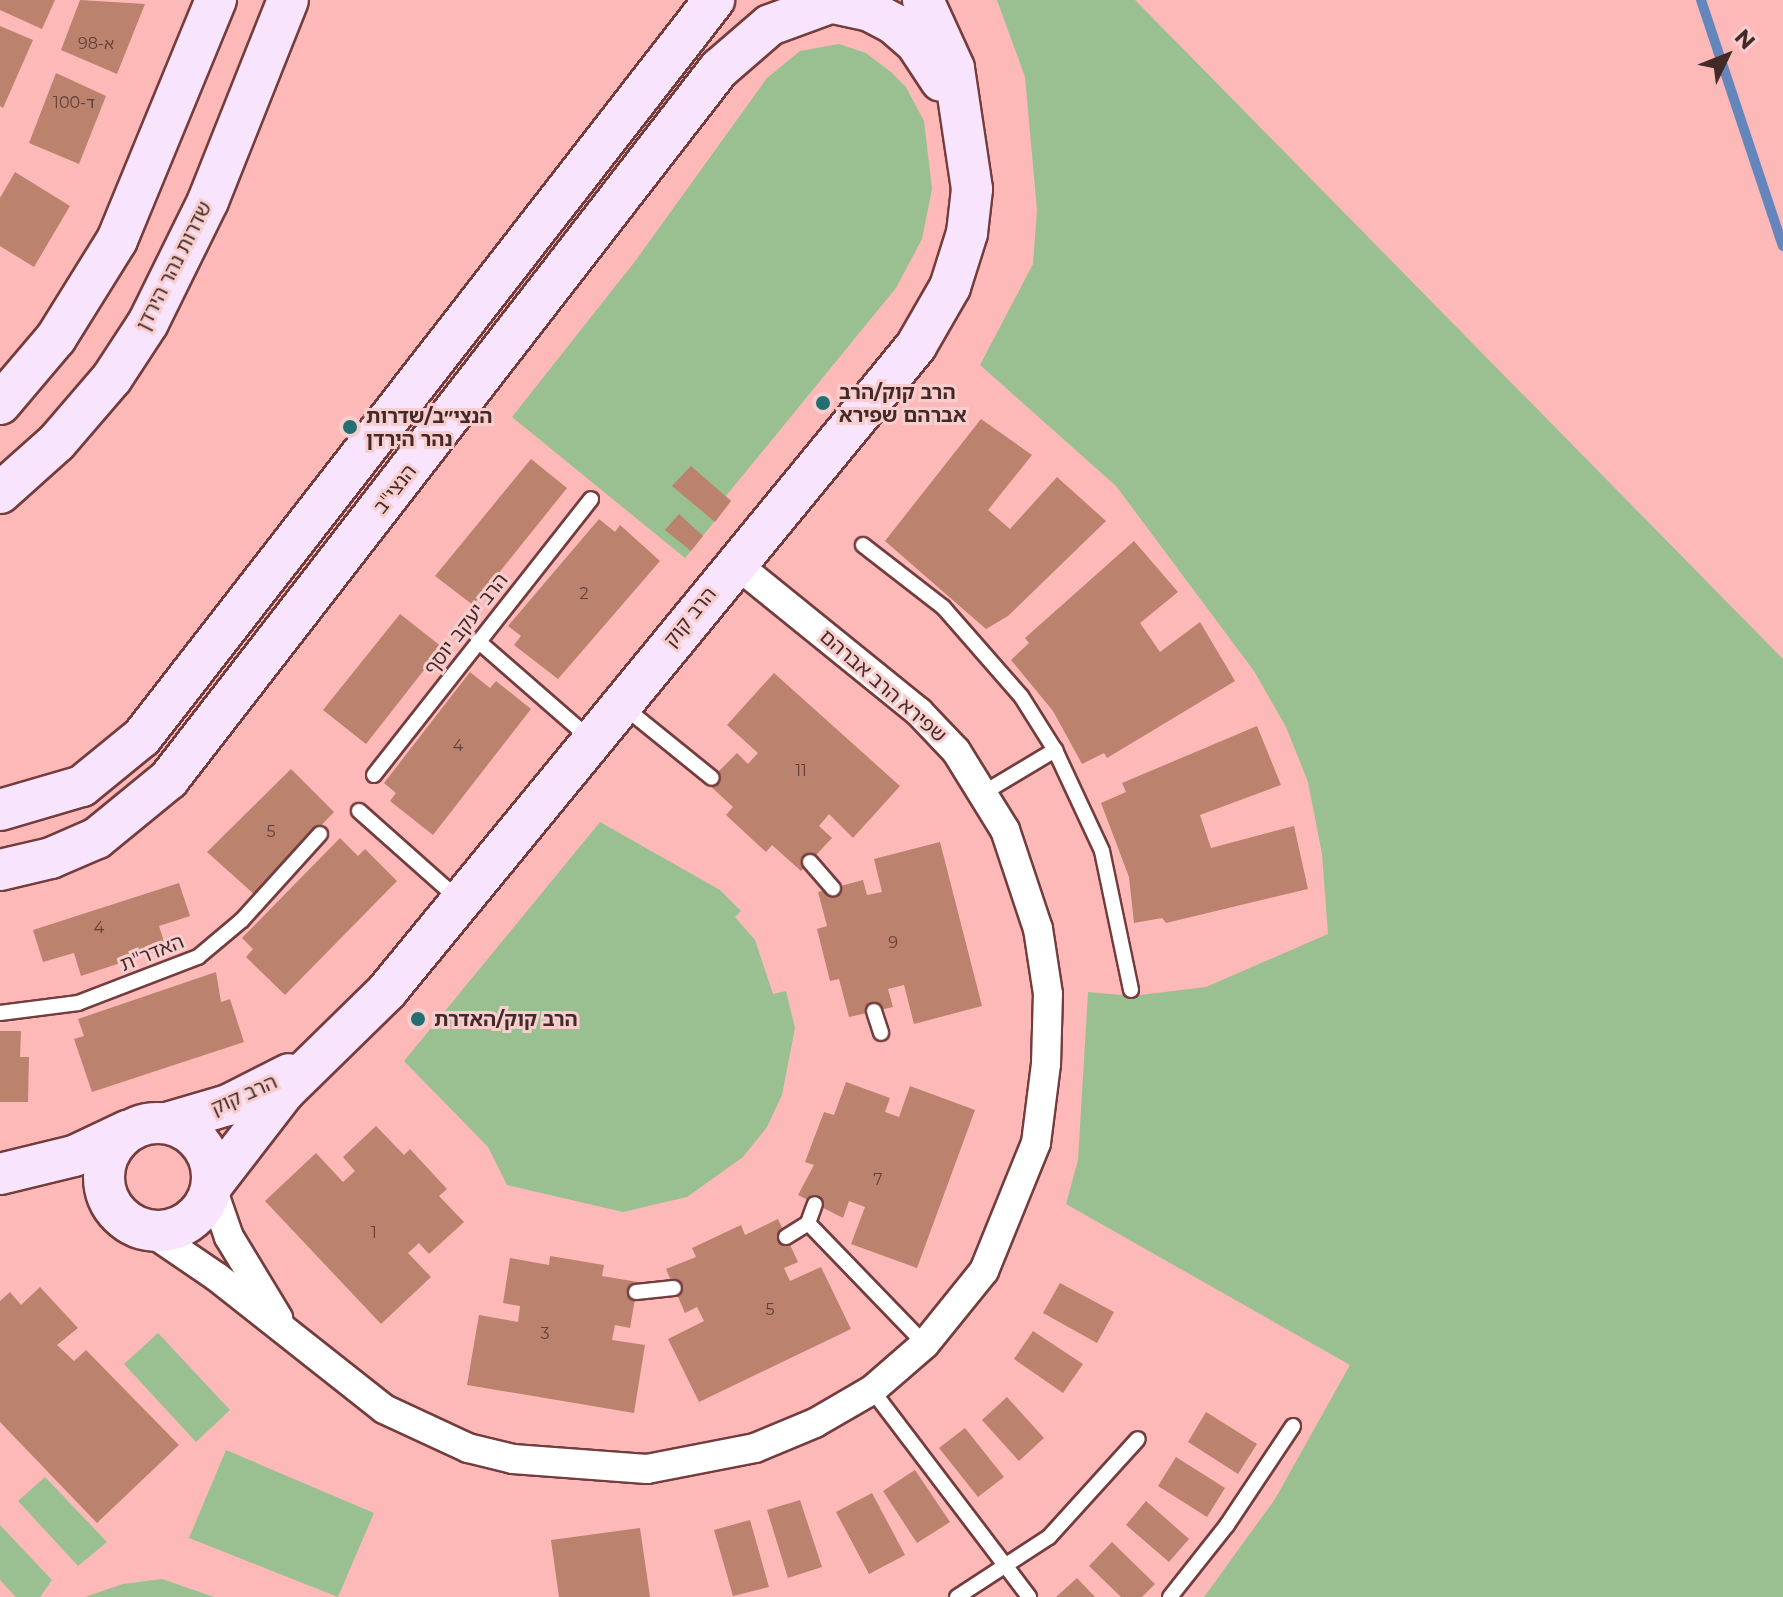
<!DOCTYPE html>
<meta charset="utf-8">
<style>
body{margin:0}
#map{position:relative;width:1783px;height:1597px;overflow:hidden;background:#fcb9b8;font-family:Montserrat,"Noto Sans Hebrew",sans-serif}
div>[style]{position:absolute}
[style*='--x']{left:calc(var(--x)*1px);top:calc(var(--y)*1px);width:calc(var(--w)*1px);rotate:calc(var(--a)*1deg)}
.green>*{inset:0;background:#9ac092}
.stream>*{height:10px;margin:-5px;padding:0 5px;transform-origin:5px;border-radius:5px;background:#6586bd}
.building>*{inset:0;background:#bb826d}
.roads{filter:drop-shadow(2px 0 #743d3d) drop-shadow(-2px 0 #743d3d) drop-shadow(0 2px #743d3d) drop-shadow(0 -2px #743d3d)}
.lane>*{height:14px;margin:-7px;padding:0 7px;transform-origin:7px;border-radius:7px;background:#fff}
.street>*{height:28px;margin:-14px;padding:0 14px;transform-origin:14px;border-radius:14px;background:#fff}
.secondary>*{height:40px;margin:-20px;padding:0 20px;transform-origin:20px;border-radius:20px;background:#f8e4fc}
.secondary>.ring{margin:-20px;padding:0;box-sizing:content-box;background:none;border:40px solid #f8e4fc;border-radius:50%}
.dots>*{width:22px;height:22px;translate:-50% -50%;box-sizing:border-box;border:4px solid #f7cecd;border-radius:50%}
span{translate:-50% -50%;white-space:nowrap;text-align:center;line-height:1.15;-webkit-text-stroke:6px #f7cecd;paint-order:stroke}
.number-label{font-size:16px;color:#61403a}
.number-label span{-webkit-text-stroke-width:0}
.street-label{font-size:20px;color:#432a29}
.poi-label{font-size:20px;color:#432a29;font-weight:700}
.left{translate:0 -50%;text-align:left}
.north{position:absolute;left:1687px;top:16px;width:80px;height:80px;-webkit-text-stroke:6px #f7cecd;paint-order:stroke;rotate:47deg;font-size:22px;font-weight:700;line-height:32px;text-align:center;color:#432a29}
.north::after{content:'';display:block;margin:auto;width:28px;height:36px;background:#432a29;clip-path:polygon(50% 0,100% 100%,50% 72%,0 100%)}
</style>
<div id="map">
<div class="green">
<i style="clip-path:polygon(997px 0,1135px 0,1783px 659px,1783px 1597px,1204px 1597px,1275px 1499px,1350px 1365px,1066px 1204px,1078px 1160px,1088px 992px,1132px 996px,1206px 987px,1328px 934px,1322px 854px,1308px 782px,1286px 727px,1254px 671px,1116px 486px,980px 365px,1033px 264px,1037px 210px,1025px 77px)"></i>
<i style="clip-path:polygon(839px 44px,866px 53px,891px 72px,906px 87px,924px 121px,932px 189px,922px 239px,896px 288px,726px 496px,731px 501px,685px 558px,512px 417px,636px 260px,767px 78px,800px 51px)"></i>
<i style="clip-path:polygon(600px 822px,720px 890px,741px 911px,735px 917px,755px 940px,773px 994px,786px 991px,795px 1028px,782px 1095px,767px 1127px,743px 1157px,687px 1197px,623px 1212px,507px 1185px,488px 1147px,404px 1061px)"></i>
<i style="clip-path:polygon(158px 1333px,230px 1410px,196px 1442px,124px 1364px)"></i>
<i style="clip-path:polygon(226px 1450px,374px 1513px,338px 1597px,189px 1538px)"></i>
<i style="clip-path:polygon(45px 1477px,107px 1542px,78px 1566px,18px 1501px)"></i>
<i style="clip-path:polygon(0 1525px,52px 1580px,40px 1597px,16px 1597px,0 1580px)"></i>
<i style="clip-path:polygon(162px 1579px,214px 1597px,85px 1597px,123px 1584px)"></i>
</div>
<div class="stream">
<i style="--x:1701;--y:0;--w:259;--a:71.6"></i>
</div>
<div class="building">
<i style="clip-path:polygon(0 0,55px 0,42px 29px,0 10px)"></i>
<i style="clip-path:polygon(80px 0,145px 4px,117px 74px,61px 50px)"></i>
<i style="clip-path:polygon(0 26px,33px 40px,3px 108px,0 106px)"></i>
<i style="clip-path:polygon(56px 73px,106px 96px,79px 164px,29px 143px)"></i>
<i style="clip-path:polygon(15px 172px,70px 206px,34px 267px,0 246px,0 198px)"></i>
<i style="clip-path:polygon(981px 419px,1032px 455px,988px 510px,1010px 529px,1057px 477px,1106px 521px,1008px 616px,986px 629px,885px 541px)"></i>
<i style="clip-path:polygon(531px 459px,567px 488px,473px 605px,435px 576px)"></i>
<i style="clip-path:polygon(691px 466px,731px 501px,715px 522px,672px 486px)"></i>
<i style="clip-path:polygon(679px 514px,703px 536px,691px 551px,665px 530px)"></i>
<i style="clip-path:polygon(599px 519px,615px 532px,620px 525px,660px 561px,558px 679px,514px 645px,521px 636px,508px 626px)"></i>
<i style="clip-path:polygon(1134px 541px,1178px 592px,1140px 623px,1160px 652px,1200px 622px,1235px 681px,1107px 758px,1104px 753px,1082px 764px,1053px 711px,1011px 660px,1029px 643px,1025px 638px)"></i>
<i style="clip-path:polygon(400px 614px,442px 647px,366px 744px,323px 710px)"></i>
<i style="clip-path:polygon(470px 672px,490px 688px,496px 681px,531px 709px,433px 835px,390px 801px,396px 793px,384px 783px)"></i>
<i style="clip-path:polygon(774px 673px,900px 786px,853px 838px,829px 814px,819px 826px,832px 838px,801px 871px,772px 845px,766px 852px,726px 815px,733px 807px,707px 783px,737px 753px,748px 764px,758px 753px,727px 725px)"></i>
<i style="clip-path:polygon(1257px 726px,1281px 785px,1200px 815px,1211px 848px,1294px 826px,1308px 889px,1166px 923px,1162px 918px,1134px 923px,1129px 877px,1101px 803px,1126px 792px,1122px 783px)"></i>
<i style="clip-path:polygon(291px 769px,334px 812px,255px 895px,207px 852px)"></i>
<i style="clip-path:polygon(340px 838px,358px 856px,365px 849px,397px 881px,285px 995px,246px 957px,253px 949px,242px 938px)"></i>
<i style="clip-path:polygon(940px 842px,982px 1006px,914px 1024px,904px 985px,888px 989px,893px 1007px,849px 1017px,839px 979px,830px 981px,817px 929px,827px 926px,818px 892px,863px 880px,867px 895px,882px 892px,874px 859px)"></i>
<i style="clip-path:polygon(179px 883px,190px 916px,159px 926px,166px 948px,81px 976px,74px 953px,43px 962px,33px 930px)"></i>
<i style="clip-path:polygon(216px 972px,221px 1002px,230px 999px,244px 1042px,92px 1092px,74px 1039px,84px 1036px,78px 1019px)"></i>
<i style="clip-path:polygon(0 1031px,21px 1031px,20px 1057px,29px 1057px,28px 1102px,0 1102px)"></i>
<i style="clip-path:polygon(846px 1082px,890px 1098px,885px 1112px,899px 1117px,910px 1086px,975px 1110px,917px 1268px,851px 1244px,865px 1207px,849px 1201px,843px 1218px,798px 1195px,814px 1165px,805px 1162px,824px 1112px,834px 1115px)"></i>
<i style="clip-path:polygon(376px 1126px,404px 1155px,410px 1149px,447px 1189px,439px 1196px,464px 1222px,429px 1254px,419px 1243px,408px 1253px,431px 1277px,381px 1324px,265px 1201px,316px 1153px,343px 1182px,355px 1171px,343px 1157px)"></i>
<i style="clip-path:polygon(778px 1219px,798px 1262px,784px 1268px,790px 1281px,821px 1267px,851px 1329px,699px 1402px,668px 1339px,704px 1321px,697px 1307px,685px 1313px,666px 1269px,696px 1257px,692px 1248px,741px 1225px,745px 1235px)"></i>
<i style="clip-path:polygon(550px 1256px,604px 1265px,602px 1276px,638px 1282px,630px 1328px,615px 1325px,612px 1340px,645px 1345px,634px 1413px,467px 1385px,479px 1315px,518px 1322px,520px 1306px,503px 1303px,510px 1258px,549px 1265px)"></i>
<i style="clip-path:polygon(1060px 1283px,1114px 1312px,1097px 1343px,1043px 1313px)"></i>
<i style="clip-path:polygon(40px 1287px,78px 1328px,57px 1345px,74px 1361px,86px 1350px,179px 1445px,97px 1523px,0 1422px,0 1301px,10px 1292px,21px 1305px)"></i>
<i style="clip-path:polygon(1033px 1331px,1083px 1364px,1063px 1393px,1014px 1359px)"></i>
<i style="clip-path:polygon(1007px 1397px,1044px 1438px,1019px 1461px,982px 1420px)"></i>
<i style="clip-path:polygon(1206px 1412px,1257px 1444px,1238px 1474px,1188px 1442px)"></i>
<i style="clip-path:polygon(965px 1428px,1004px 1477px,978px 1497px,939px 1448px)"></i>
<i style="clip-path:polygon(1176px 1457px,1225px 1488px,1207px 1517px,1158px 1486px)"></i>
<i style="clip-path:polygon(915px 1470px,950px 1522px,917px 1543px,883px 1491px)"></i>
<i style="clip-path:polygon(872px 1493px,905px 1555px,869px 1574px,836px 1512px)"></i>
<i style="clip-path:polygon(800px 1500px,822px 1567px,788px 1578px,767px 1510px)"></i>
<i style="clip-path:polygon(1146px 1501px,1189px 1539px,1169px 1562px,1126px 1525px)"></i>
<i style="clip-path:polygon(750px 1520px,769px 1587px,733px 1596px,714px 1530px)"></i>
<i style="clip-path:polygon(640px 1528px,650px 1597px,559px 1597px,551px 1540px)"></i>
<i style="clip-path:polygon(1112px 1542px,1155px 1584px,1142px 1597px,1121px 1597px,1089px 1566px)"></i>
<i style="clip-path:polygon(1077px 1578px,1095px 1597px,1056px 1597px)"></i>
</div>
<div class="roads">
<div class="lane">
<i style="--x:863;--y:545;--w:101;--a:37.8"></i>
<i style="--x:943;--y:607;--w:118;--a:48.8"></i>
<i style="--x:1021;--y:696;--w:64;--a:57.8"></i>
<i style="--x:1055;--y:750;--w:111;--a:65"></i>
<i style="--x:1102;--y:851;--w:142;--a:78.2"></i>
<i style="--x:478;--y:641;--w:147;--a:41.1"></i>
<i style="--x:623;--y:706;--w:114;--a:39"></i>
<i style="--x:374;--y:775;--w:351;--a:-51.8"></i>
<i style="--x:985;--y:792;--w:82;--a:-31"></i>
<i style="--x:359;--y:811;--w:132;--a:41.6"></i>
<i style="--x:810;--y:862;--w:35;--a:49"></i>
<i style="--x:874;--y:1011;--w:23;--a:72"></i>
<i style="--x:0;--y:1013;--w:79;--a:-7.3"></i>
<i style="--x:78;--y:1003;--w:129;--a:-21"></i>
<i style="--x:198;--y:957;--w:57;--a:-40.1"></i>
<i style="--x:242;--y:920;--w:116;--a:-47.8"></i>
<i style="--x:808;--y:1223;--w:168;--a:46"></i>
<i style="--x:786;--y:1237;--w:26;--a:-32"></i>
<i style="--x:808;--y:1223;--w:20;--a:-70"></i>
<i style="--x:636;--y:1292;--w:38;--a:-6"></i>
<i style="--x:872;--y:1390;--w:260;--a:52.8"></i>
<i style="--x:957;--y:1597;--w:110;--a:-33.1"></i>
<i style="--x:1049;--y:1537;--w:132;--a:-47.8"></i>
<i style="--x:1170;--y:1597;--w:92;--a:-51.6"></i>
<i style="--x:1227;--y:1525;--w:119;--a:-56.3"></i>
</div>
<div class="street">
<i style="--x:212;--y:1188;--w:52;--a:70.9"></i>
<i style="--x:229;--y:1237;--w:95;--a:58.8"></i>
<i style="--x:148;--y:1230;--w:83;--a:34.3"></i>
<i style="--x:217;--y:1277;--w:213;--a:38.3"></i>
<i style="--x:384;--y:1409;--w:93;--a:24.9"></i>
<i style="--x:468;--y:1448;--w:46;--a:13.7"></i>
<i style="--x:513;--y:1459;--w:134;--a:4.3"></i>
<i style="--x:647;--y:1469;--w:110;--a:-11"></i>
<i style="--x:755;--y:1448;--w:65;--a:-22.6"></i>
<i style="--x:815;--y:1423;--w:66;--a:-30.1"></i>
<i style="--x:872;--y:1390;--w:70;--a:-41"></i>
<i style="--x:925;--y:1344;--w:94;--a:-51.1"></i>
<i style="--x:984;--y:1271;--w:138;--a:-67.9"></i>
<i style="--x:1036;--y:1143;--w:80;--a:-82.8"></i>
<i style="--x:1046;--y:1064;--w:70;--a:-88.4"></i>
<i style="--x:1048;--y:994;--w:66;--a:-98.7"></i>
<i style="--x:1038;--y:929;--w:104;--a:-108.4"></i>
<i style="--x:1005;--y:830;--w:93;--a:-121.8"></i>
<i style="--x:956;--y:751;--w:54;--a:-133.5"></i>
<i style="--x:919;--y:712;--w:237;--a:-141"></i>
</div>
<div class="secondary">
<i style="--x:833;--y:3;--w:38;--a:12"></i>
<i style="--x:870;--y:11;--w:27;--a:28"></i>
<i style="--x:894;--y:24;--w:29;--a:41"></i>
<i style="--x:916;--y:43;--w:45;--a:56.7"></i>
<i style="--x:0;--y:404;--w:87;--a:-49.7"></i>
<i style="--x:56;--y:338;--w:115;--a:-58.1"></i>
<i style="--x:117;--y:240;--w:260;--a:-67.6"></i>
<i style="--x:0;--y:493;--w:76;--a:-41.8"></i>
<i style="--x:57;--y:442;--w:84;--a:-49.3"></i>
<i style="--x:112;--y:378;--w:66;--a:-56.8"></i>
<i style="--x:148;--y:323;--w:136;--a:-63.8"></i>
<i style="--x:208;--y:201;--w:216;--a:-68.3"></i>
<i style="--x:0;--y:810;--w:85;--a:-16.3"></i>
<i style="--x:82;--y:786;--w:77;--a:-39.2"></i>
<i style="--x:142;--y:737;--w:933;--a:-52.18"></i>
<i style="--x:0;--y:870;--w:52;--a:-13.2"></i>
<i style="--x:51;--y:858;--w:50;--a:-23.5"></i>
<i style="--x:97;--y:838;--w:93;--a:-39.3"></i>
<i style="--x:169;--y:779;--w:898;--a:-52.24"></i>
<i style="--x:719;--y:69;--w:67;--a:-40.8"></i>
<i style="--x:770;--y:25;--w:61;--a:-20.2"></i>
<i class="ring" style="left:104px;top:1123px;width:68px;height:68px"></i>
<i style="--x:167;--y:1123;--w:64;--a:-16.4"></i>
<i style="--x:228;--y:1105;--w:68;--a:-26.9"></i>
<i style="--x:0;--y:1174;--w:76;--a:-13.7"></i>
<i style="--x:74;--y:1156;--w:59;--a:-25.3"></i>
<i style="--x:213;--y:1184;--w:118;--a:-52.3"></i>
<i style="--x:285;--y:1091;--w:143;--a:-44.4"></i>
<i style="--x:387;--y:991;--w:834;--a:-50.64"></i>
<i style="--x:916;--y:346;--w:68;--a:-60"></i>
<i style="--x:950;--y:287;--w:57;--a:-72.5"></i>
<i style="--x:967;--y:233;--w:44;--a:-83.5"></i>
<i style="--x:972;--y:189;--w:122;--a:-98.5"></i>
<i style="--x:954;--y:68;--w:75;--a:-114.5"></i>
</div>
</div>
<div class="dots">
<i style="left:823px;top:403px;background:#246f74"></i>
<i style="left:350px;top:427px;background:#246f74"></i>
<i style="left:418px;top:1019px;background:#246f74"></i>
</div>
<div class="number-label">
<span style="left:96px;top:44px">98-א</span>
<span style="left:74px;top:103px">100-ד</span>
<span style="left:584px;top:594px">2</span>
<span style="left:458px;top:746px">4</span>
<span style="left:801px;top:771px">11</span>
<span style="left:271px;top:832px">5</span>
<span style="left:99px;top:928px">4</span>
<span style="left:893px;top:943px">9</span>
<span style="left:878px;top:1180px">7</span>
<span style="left:374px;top:1233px">1</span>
<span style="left:770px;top:1310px">5</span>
<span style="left:545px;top:1334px">3</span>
</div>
<div class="street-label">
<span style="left:174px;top:266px;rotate:-63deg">שדרות נהר הירדן</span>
<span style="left:395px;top:489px;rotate:-52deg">הנצי"ב</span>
<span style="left:690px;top:617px;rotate:-51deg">הרב קוק</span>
<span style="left:466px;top:624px;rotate:-52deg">הרב יעקב יוסף</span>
<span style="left:883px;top:686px;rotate:41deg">שפירא הרב אברהם</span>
<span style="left:152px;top:953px;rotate:-22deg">האדר"ת</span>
<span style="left:244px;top:1095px;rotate:-24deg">הרב קוק</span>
</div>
<div class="poi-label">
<span class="left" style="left:839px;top:404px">הרב קוק/הרב<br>אברהם שפירא</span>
<span class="left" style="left:366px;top:428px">הנצי״ב/שדרות<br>נהר הירדן</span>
<span class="left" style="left:434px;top:1019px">הרב קוק/האדרת</span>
</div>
<div class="north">N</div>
</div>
